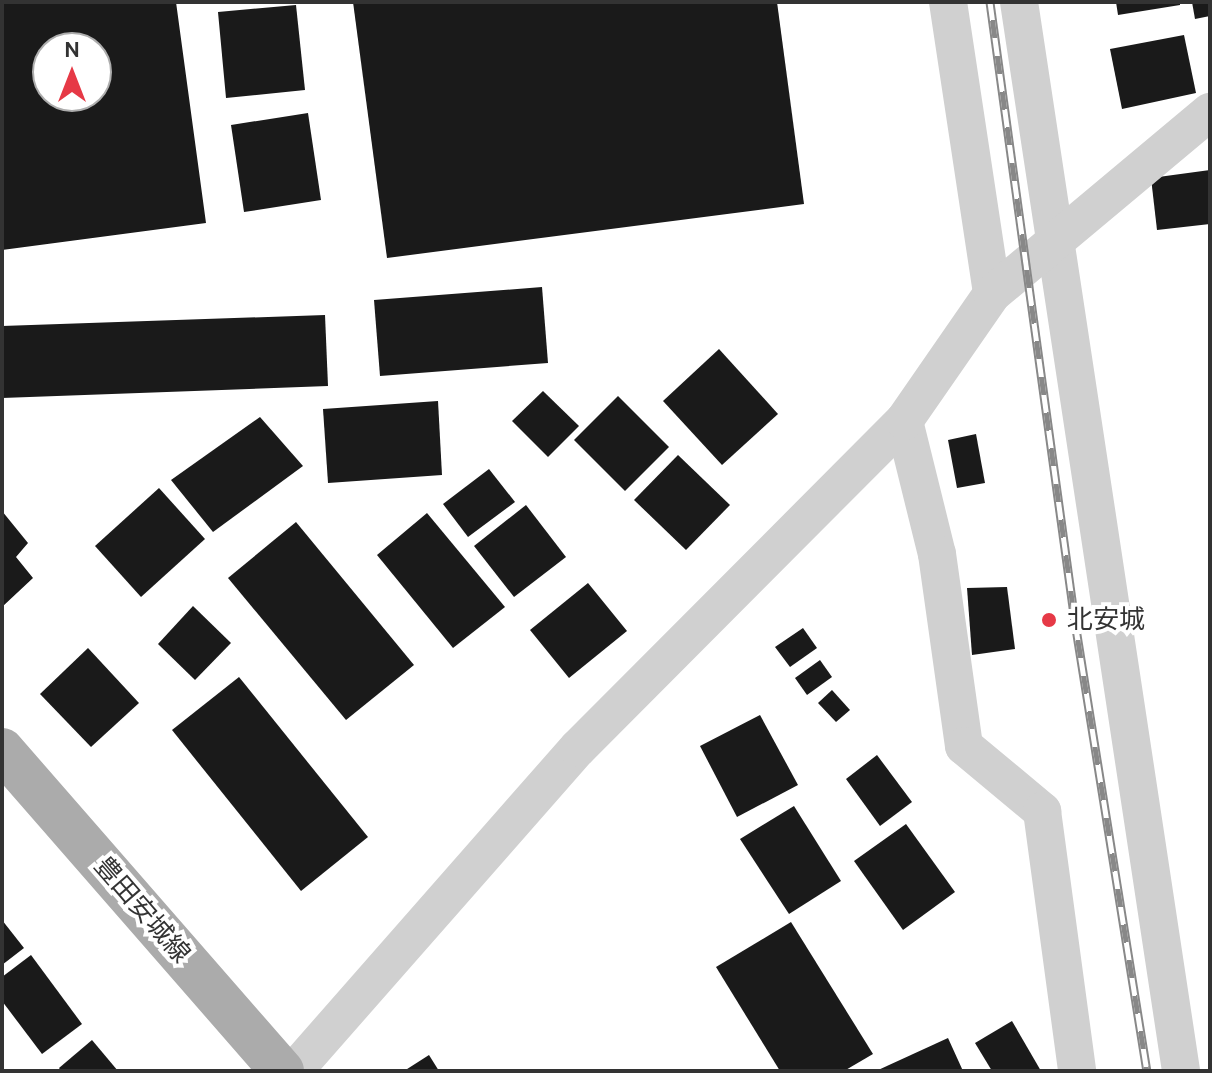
<!DOCTYPE html>
<meta charset="utf-8">
<style>
body{margin:0}
#map{position:relative;width:1212px;height:1073px;overflow:hidden;background:#fff;font-family:Cabin,"Noto Sans JP",sans-serif}
div>[style]{position:absolute}
[style*='--x']{left:calc(var(--x)*1px);top:calc(var(--y)*1px);width:calc(var(--w)*1px);rotate:calc(var(--a)*1deg)}
.building>*{inset:0;background:#1a1a1a}
.street>*{height:38px;margin:-19px;padding:0 19px;transform-origin:19px;border-radius:19px;background:#d0d0d0}
.primary>*{height:44px;margin:-22px;padding:0 22px;transform-origin:22px;border-radius:22px;background:#ababab}
.rail>*{height:9px;margin-top:-4.5px;transform-origin:0;background:repeating-linear-gradient(90deg,#fff 0 18px,#888 0 36px);box-sizing:border-box;border-block:2px solid #888}
.dots>*{width:22px;height:22px;translate:-50% -50%;box-sizing:border-box;border:4px solid #fff;border-radius:50%}
span{translate:-50% -50%;white-space:nowrap;text-align:center;line-height:1.15;-webkit-text-stroke:8px #fff;paint-order:stroke}
.poi-label{font-size:26px;color:#333}
.left{translate:0 -50%;text-align:left}
.street-label{font-size:26px;color:#333}
.frame{position:absolute;inset:0;border:4px solid #333;pointer-events:none}
.north{position:absolute;left:32px;top:32px;width:80px;height:80px;box-sizing:border-box;background:#fff;border:2px solid #adadad;border-radius:50%;rotate:0deg;font-size:22px;font-weight:700;line-height:32px;text-align:center;color:#333}
.north::after{content:'';display:block;margin:auto;width:28px;height:36px;background:#e63946;clip-path:polygon(50% 0,100% 100%,50% 72%,0 100%)}
</style>
<div id="map">
<div class="building">
<i style="clip-path:polygon(evenodd,19px 2px,176px 2px,206px 223px,2px 250px,2px 4px,19px 2px,48px 48px,96px 48px,96px 96px,48px 96px,48px 48px)"></i>
<i style="clip-path:polygon(353px 2px,777px 2px,804px 204px,387px 258px)"></i>
<i style="clip-path:polygon(1116px 2px,1180px 2px,1180px 5px,1118px 15px)"></i>
<i style="clip-path:polygon(1192px 2px,1210px 2px,1210px 16px,1195px 19px)"></i>
<i style="clip-path:polygon(296px 5px,305px 90px,226px 98px,218px 12px)"></i>
<i style="clip-path:polygon(1184px 35px,1196px 93px,1122px 109px,1110px 49px)"></i>
<i style="clip-path:polygon(308px 113px,321px 200px,244px 212px,231px 125px)"></i>
<i style="clip-path:polygon(1210px 170px,1210px 224px,1157px 230px,1151px 178px)"></i>
<i style="clip-path:polygon(542px 287px,548px 363px,380px 376px,374px 300px)"></i>
<i style="clip-path:polygon(325px 315px,328px 386px,2px 398px,2px 326px)"></i>
<i style="clip-path:polygon(719px 349px,778px 414px,722px 465px,663px 401px)"></i>
<i style="clip-path:polygon(543px 391px,579px 426px,548px 457px,512px 421px)"></i>
<i style="clip-path:polygon(618px 396px,669px 447px,625px 491px,574px 440px)"></i>
<i style="clip-path:polygon(438px 401px,442px 475px,328px 483px,323px 409px)"></i>
<i style="clip-path:polygon(260px 417px,303px 466px,213px 532px,171px 480px)"></i>
<i style="clip-path:polygon(976px 434px,985px 483px,957px 488px,948px 440px)"></i>
<i style="clip-path:polygon(678px 455px,730px 505px,686px 550px,634px 500px)"></i>
<i style="clip-path:polygon(489px 469px,515px 502px,468px 537px,443px 504px)"></i>
<i style="clip-path:polygon(159px 488px,205px 539px,141px 597px,95px 546px)"></i>
<i style="clip-path:polygon(526px 505px,566px 557px,514px 597px,474px 546px)"></i>
<i style="clip-path:polygon(2px 511px,28px 543px,16px 557px,33px 578px,2px 607px)"></i>
<i style="clip-path:polygon(427px 513px,505px 607px,453px 648px,377px 555px)"></i>
<i style="clip-path:polygon(296px 522px,414px 665px,346px 720px,228px 578px)"></i>
<i style="clip-path:polygon(588px 583px,627px 631px,569px 678px,530px 630px)"></i>
<i style="clip-path:polygon(1007px 587px,1015px 649px,972px 655px,967px 588px)"></i>
<i style="clip-path:polygon(193px 606px,231px 643px,195px 680px,158px 644px)"></i>
<i style="clip-path:polygon(803px 628px,817px 648px,790px 667px,775px 647px)"></i>
<i style="clip-path:polygon(88px 648px,139px 703px,91px 747px,40px 694px)"></i>
<i style="clip-path:polygon(820px 660px,832px 677px,807px 695px,795px 678px)"></i>
<i style="clip-path:polygon(239px 677px,368px 837px,301px 891px,172px 730px)"></i>
<i style="clip-path:polygon(832px 690px,850px 710px,836px 722px,818px 703px)"></i>
<i style="clip-path:polygon(760px 715px,798px 785px,737px 817px,700px 746px)"></i>
<i style="clip-path:polygon(877px 755px,912px 802px,880px 826px,846px 779px)"></i>
<i style="clip-path:polygon(794px 806px,841px 881px,789px 914px,740px 839px)"></i>
<i style="clip-path:polygon(906px 824px,955px 892px,903px 930px,854px 861px)"></i>
<i style="clip-path:polygon(2px 920px,24px 948px,2px 965px)"></i>
<i style="clip-path:polygon(791px 922px,873px 1054px,844px 1071px,780px 1071px,716px 967px)"></i>
<i style="clip-path:polygon(31px 955px,82px 1024px,42px 1054px,2px 1001px,2px 977px)"></i>
<i style="clip-path:polygon(1012px 1021px,1041px 1071px,992px 1071px,975px 1043px)"></i>
<i style="clip-path:polygon(948px 1038px,963px 1071px,876px 1071px)"></i>
<i style="clip-path:polygon(92px 1040px,118px 1071px,61px 1071px,59px 1068px)"></i>
<i style="clip-path:polygon(429px 1055px,439px 1071px,404px 1071px)"></i>
</div>
<div class="street">
<i style="--x:948;--y:2;--w:295;--a:81.4"></i>
<i style="--x:1019;--y:2;--w:1081;--a:81.38"></i>
<i style="--x:904;--y:421;--w:137;--a:76.1"></i>
<i style="--x:937;--y:554;--w:194;--a:82"></i>
<i style="--x:964;--y:746;--w:102;--a:39.8"></i>
<i style="--x:1042;--y:811;--w:262;--a:82.3"></i>
<i style="--x:294;--y:1071;--w:430;--a:-48.7"></i>
<i style="--x:578;--y:748;--w:462;--a:-45.1"></i>
<i style="--x:904;--y:421;--w:155;--a:-55.3"></i>
<i style="--x:992;--y:294;--w:284;--a:-39.9"></i>
</div>
<div class="primary">
<i style="--x:2;--y:750;--w:426;--a:48.9"></i>
</div>
<div class="rail">
<i style="--x:990;--y:2;--w:626;--a:82.19"></i>
<i style="--x:1075;--y:622;--w:455;--a:80.9"></i>
</div>
<div class="dots">
<i style="left:1049px;top:620px;background:#e63946"></i>
</div>
<div class="poi-label">
<span class="left" style="left:1067px;top:620px">北安城</span>
</div>
<div class="street-label">
<span style="left:142px;top:910px;rotate:49deg">豊田安城線</span>
</div>
<div class="frame"></div>
<div class="north">N</div>
</div>
